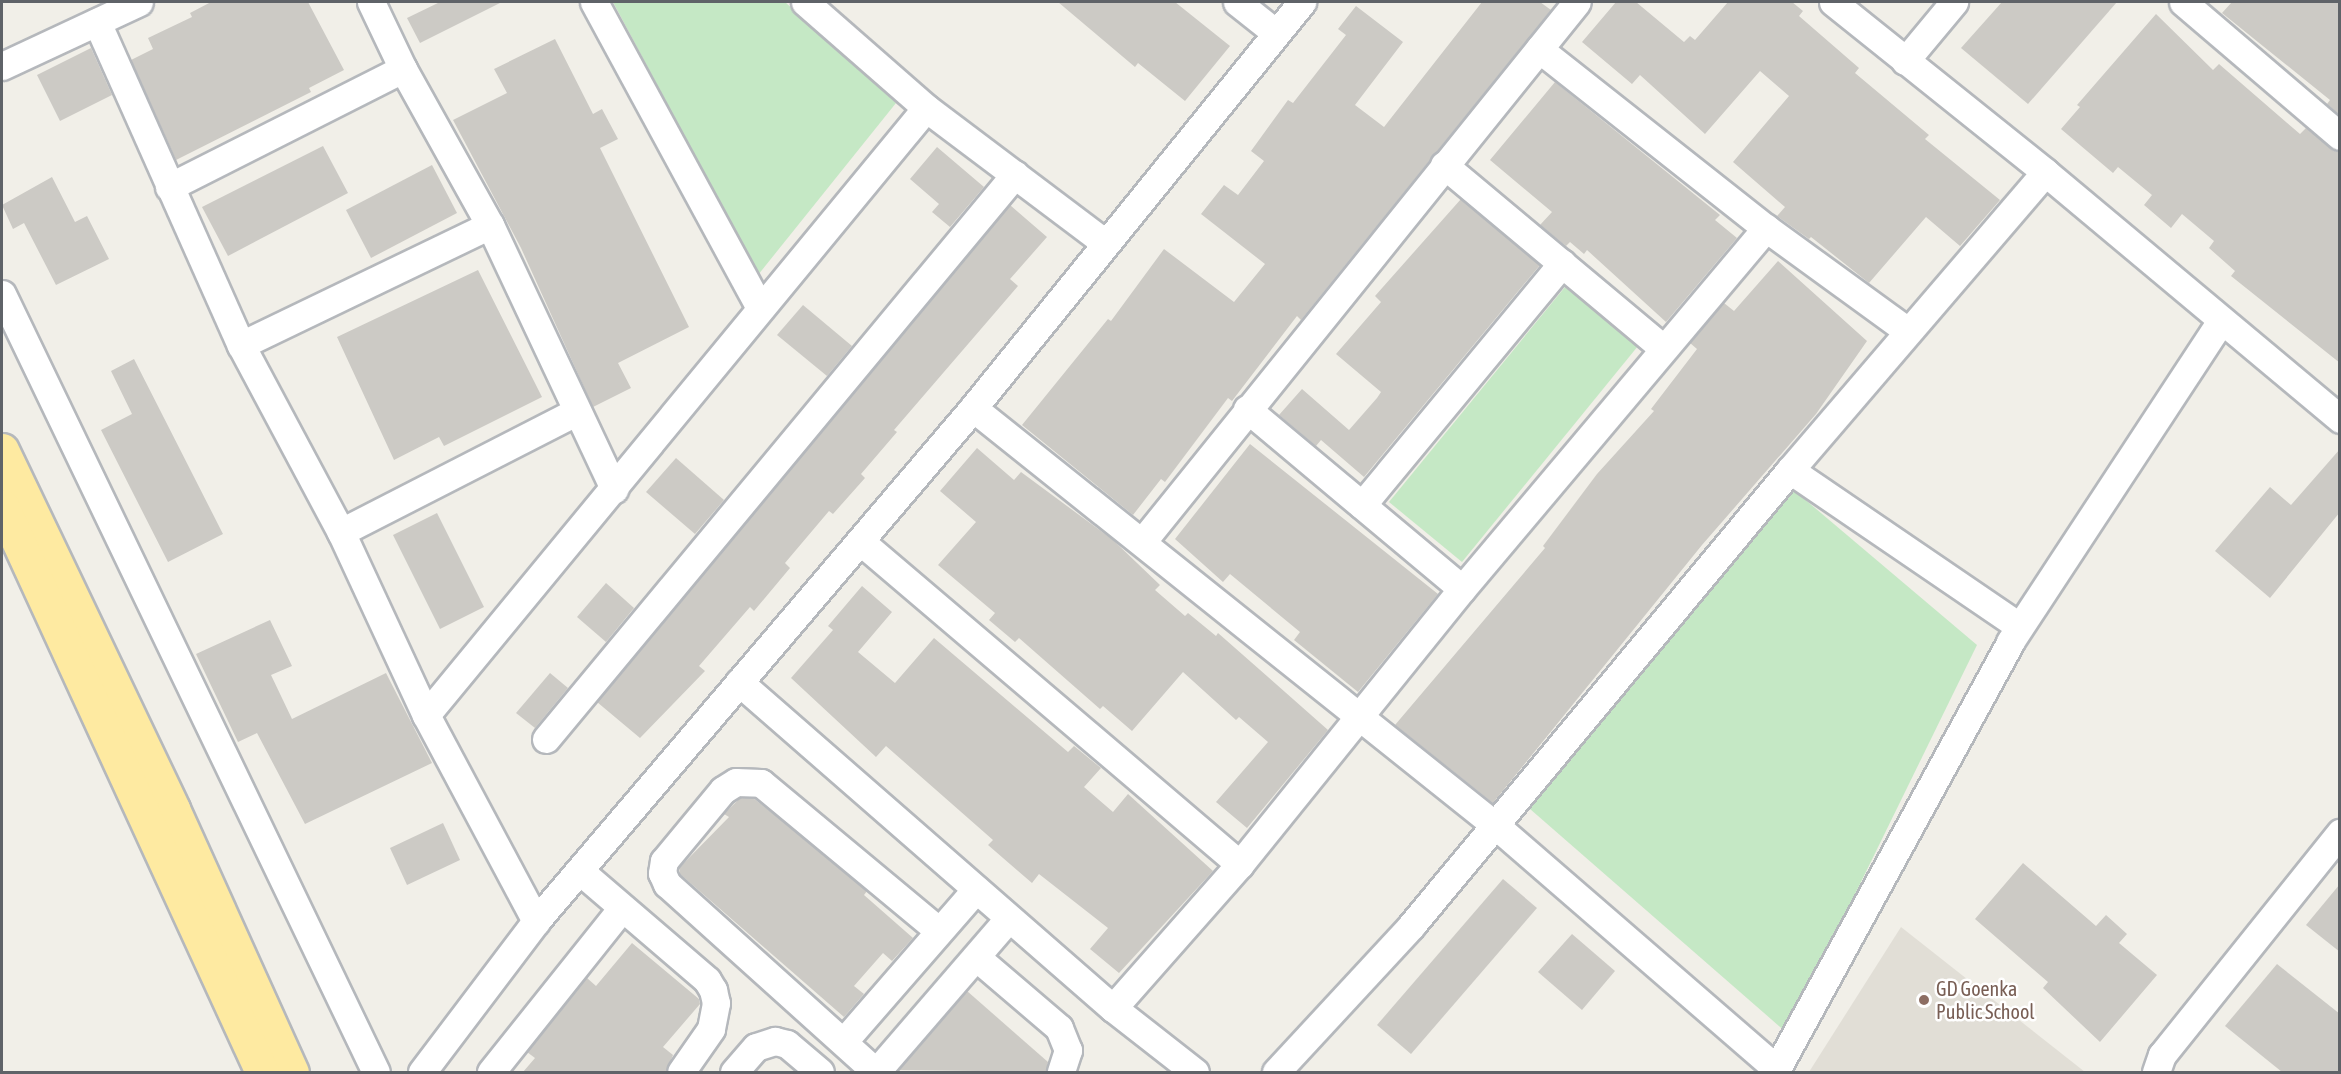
<!DOCTYPE html>
<style>
body{margin:0}
#map{position:relative;width:2341px;height:1074px;overflow:hidden;background:#f1efe8;font-family:"Asap Condensed",sans-serif}
div>[style]{position:absolute}
[style*='--x']{left:calc(var(--x)*1px);top:calc(var(--y)*1px);width:calc(var(--w)*1px);rotate:calc(var(--a)*1deg)}
.education>*{inset:0;background:#e1ded6}
.green>*{inset:0;background:#c5e8c5}
.building>*{inset:0;background:#cccac5}
.roads{filter:drop-shadow(2px 0 #b5b8bc) drop-shadow(-2px 0 #b5b8bc) drop-shadow(0 2px #b5b8bc) drop-shadow(0 -2px #b5b8bc)}
.minor>*{height:27px;margin:-13.5px;padding:0 13.5px;transform-origin:13.5px;border-radius:13.5px;background:#fff}
.trunk>*{height:33px;margin:-16.5px;padding:0 16.5px;transform-origin:16.5px;border-radius:16.5px;background:#feeaa1}
.dots>*{width:16px;height:16px;translate:-50% -50%;box-sizing:border-box;border:3px solid #fff;border-radius:50%}
span{translate:-50% -50%;white-space:nowrap;text-align:center;line-height:1.15;-webkit-text-stroke:5px #fff;paint-order:stroke}
.education-label{font-size:20px;color:#785e54}
.left{translate:0 -50%;text-align:left}
.frame{position:absolute;inset:0;border:3px solid #5f6368;pointer-events:none}
</style>
<div id="map">
<div class="education">
<i style="clip-path:polygon(1901px 927px,2085px 1072px,1809px 1072px)"></i>
</div>
<div class="green">
<i style="clip-path:polygon(613px 2px,785px 2px,896px 103px,758px 275px)"></i>
<i style="clip-path:polygon(1565px 287px,1638px 346px,1462px 562px,1389px 502px)"></i>
<i style="clip-path:polygon(1789px 486px,1977px 645px,1787px 1033px,1522px 802px)"></i>
</div>
<div class="building">
<i style="clip-path:polygon(211px 2px,308px 2px,344px 70px,309px 88px,311px 92px,176px 160px,131px 60px,153px 49px,148px 38px,192px 17px,190px 13px)"></i>
<i style="clip-path:polygon(440px 2px,502px 2px,420px 43px,407px 18px)"></i>
<i style="clip-path:polygon(1058px 2px,1175px 2px,1230px 46px,1185px 101px,1138px 63px,1135px 67px)"></i>
<i style="clip-path:polygon(1482px 2px,1540px 2px,1551px 10px,1301px 320px,1297px 316px,1232px 401px,1228px 398px,1165px 482px,1161px 479px,1133px 515px,1022px 425px,1108px 319px,1111px 321px,1164px 249px,1234px 302px,1265px 264px,1201px 214px,1224px 185px,1238px 195px,1264px 161px,1251px 151px,1288px 100px,1293px 103px,1346px 35px,1338px 29px,1356px 6px,1403px 42px,1355px 105px,1384px 127px)"></i>
<i style="clip-path:polygon(1616px 2px,1636px 2px,1684px 42px,1690px 36px,1695px 40px,1728px 2px,1792px 2px,1803px 11px,1799px 16px,1859px 68px,1855px 73px,1929px 135px,1925px 139px,2000px 200px,1960px 246px,1926px 217px,1869px 283px,1811px 237px,1809px 239px,1777px 216px,1785px 207px,1733px 162px,1789px 96px,1760px 71px,1705px 134px,1640px 75px,1632px 84px,1582px 42px)"></i>
<i style="clip-path:polygon(2002px 2px,2117px 2px,2028px 104px,1961px 48px)"></i>
<i style="clip-path:polygon(2232px 2px,2340px 2px,2340px 115px,2327px 104px,2330px 100px,2222px 13px)"></i>
<i style="clip-path:polygon(2156px 14px,2213px 70px,2219px 64px,2300px 134px,2306px 128px,2340px 151px,2340px 363px,2231px 276px,2235px 271px,2209px 248px,2214px 241px,2182px 214px,2171px 228px,2144px 205px,2152px 195px,2118px 167px,2113px 173px,2061px 129px,2080px 107px,2077px 105px)"></i>
<i style="clip-path:polygon(555px 39px,593px 114px,602px 109px,618px 139px,600px 148px,689px 327px,618px 363px,631px 388px,593px 407px,521px 248px,453px 120px,507px 93px,494px 69px)"></i>
<i style="clip-path:polygon(91px 48px,112px 95px,60px 121px,37px 75px)"></i>
<i style="clip-path:polygon(1555px 82px,1720px 215px,1715px 220px,1737px 238px,1666px 322px,1587px 250px,1584px 254px,1570px 242px,1566px 246px,1540px 225px,1552px 212px,1490px 160px)"></i>
<i style="clip-path:polygon(323px 146px,348px 193px,228px 256px,202px 207px)"></i>
<i style="clip-path:polygon(937px 147px,984px 187px,950px 227px,932px 212px,939px 204px,910px 179px)"></i>
<i style="clip-path:polygon(432px 165px,457px 213px,371px 258px,346px 210px)"></i>
<i style="clip-path:polygon(52px 177px,75px 222px,87px 216px,109px 259px,56px 285px,24px 223px,13px 229px,2px 205px)"></i>
<i style="clip-path:polygon(1461px 199px,1540px 265px,1364px 477px,1321px 440px,1316px 446px,1279px 415px,1302px 389px,1349px 430px,1377px 398px,1381px 392px,1336px 354px,1381px 302px,1375px 296px)"></i>
<i style="clip-path:polygon(1010px 205px,1047px 237px,1010px 279px,1018px 286px,894px 430px,897px 432px,861px 474px,865px 478px,833px 514px,829px 511px,785px 563px,790px 568px,754px 611px,750px 607px,699px 666px,705px 671px,640px 738px,597px 702px)"></i>
<i style="clip-path:polygon(1778px 261px,1867px 341px,1816px 414px,1702px 545px,1493px 803px,1395px 725px,1545px 548px,1543px 546px,1597px 474px,1654px 411px,1651px 409px,1697px 349px,1690px 343px,1724px 303px,1734px 311px)"></i>
<i style="clip-path:polygon(478px 270px,542px 397px,444px 446px,439px 437px,394px 460px,337px 337px)"></i>
<i style="clip-path:polygon(803px 305px,852px 346px,827px 376px,777px 335px)"></i>
<i style="clip-path:polygon(134px 359px,223px 534px,168px 562px,101px 430px,132px 414px,111px 371px)"></i>
<i style="clip-path:polygon(1250px 444px,1438px 594px,1358px 692px,1294px 640px,1300px 632px,1230px 574px,1223px 582px,1175px 539px)"></i>
<i style="clip-path:polygon(977px 448px,1014px 480px,1021px 472px,1113px 540px,1160px 585px,1155px 590px,1185px 616px,1188px 613px,1216px 636px,1218px 633px,1328px 730px,1247px 828px,1216px 802px,1268px 742px,1239px 717px,1236px 720px,1183px 672px,1132px 731px,1103px 706px,1100px 709px,1019px 638px,1015px 642px,989px 620px,995px 613px,938px 565px,976px 522px,940px 491px)"></i>
<i style="clip-path:polygon(2340px 449px,2340px 512px,2270px 598px,2215px 551px,2270px 487px,2291px 505px)"></i>
<i style="clip-path:polygon(676px 458px,724px 500px,695px 534px,646px 492px)"></i>
<i style="clip-path:polygon(437px 513px,484px 607px,440px 629px,393px 535px)"></i>
<i style="clip-path:polygon(606px 583px,634px 608px,606px 642px,577px 617px)"></i>
<i style="clip-path:polygon(862px 586px,892px 612px,858px 652px,895px 683px,934px 638px,1068px 752px,1074px 746px,1101px 768px,1084px 787px,1113px 812px,1128px 794px,1213px 871px,1119px 973px,1090px 949px,1108px 928px,1039px 874px,1032px 883px,988px 845px,993px 840px,886px 746px,876px 757px,791px 678px,833px 630px,828px 626px)"></i>
<i style="clip-path:polygon(270px 620px,292px 666px,271px 675px,292px 719px,386px 673px,432px 763px,305px 824px,257px 733px,238px 742px,196px 654px)"></i>
<i style="clip-path:polygon(550px 673px,568px 688px,535px 728px,516px 713px)"></i>
<i style="clip-path:polygon(740px 798px,753px 798px,785px 823px,867px 891px,864px 895px,913px 938px,892px 961px,883px 953px,854px 986px,864px 994px,844px 1017px,680px 874px,679px 868px,729px 817px,724px 814px)"></i>
<i style="clip-path:polygon(443px 823px,460px 860px,407px 885px,390px 848px)"></i>
<i style="clip-path:polygon(2023px 863px,2096px 926px,2106px 915px,2127px 934px,2119px 943px,2157px 975px,2100px 1042px,2043px 988px,2048px 982px,1975px 919px)"></i>
<i style="clip-path:polygon(1503px 879px,1537px 908px,1411px 1054px,1377px 1025px)"></i>
<i style="clip-path:polygon(2340px 884px,2340px 952px,2306px 925px)"></i>
<i style="clip-path:polygon(1572px 934px,1615px 971px,1582px 1010px,1538px 972px)"></i>
<i style="clip-path:polygon(632px 943px,699px 999px,700px 1004px,663px 1047px,673px 1055px,666px 1072px,523px 1072px,535px 1058px,527px 1052px,587px 978px,596px 986px)"></i>
<i style="clip-path:polygon(2277px 964px,2340px 1014px,2340px 1072px,2282px 1072px,2225px 1026px)"></i>
<i style="clip-path:polygon(967px 991px,1048px 1062px,1046px 1072px,899px 1070px)"></i>
</div>
<div class="roads">
<div class="minor">
<i style="--x:371;--y:2;--w:74;--a:64.5"></i>
<i style="--x:403;--y:69;--w:179;--a:60.9"></i>
<i style="--x:490;--y:225;--w:292;--a:64.8"></i>
<i style="--x:594;--y:2;--w:348;--a:61.5"></i>
<i style="--x:805;--y:2;--w:161;--a:41.2"></i>
<i style="--x:926;--y:108;--w:223;--a:37"></i>
<i style="--x:1237;--y:2;--w:50;--a:38.5"></i>
<i style="--x:1833;--y:2;--w:272;--a:38.7"></i>
<i style="--x:2045;--y:172;--w:385;--a:39.9"></i>
<i style="--x:2183;--y:2;--w:206;--a:40.5"></i>
<i style="--x:97;--y:22;--w:354;--a:66"></i>
<i style="--x:241;--y:345;--w:212;--a:61.9"></i>
<i style="--x:341;--y:532;--w:202;--a:65.1"></i>
<i style="--x:426;--y:715;--w:234;--a:61.9"></i>
<i style="--x:1539;--y:49;--w:289;--a:38.3"></i>
<i style="--x:1766;--y:228;--w:175;--a:36"></i>
<i style="--x:1905;--y:61;--w:77;--a:-50.3"></i>
<i style="--x:2;--y:66;--w:151;--a:-25"></i>
<i style="--x:1444;--y:165;--w:285;--a:39.9"></i>
<i style="--x:169;--y:187;--w:262;--a:-26.8"></i>
<i style="--x:2;--y:294;--w:863;--a:64.33"></i>
<i style="--x:241;--y:345;--w:276;--a:-25.7"></i>
<i style="--x:973;--y:408;--w:668;--a:38.62"></i>
<i style="--x:1495;--y:825;--w:373;--a:40.9"></i>
<i style="--x:1247;--y:409;--w:280;--a:39.9"></i>
<i style="--x:1790;--y:470;--w:277;--a:34.3"></i>
<i style="--x:1362;--y:505;--w:314;--a:-50.4"></i>
<i style="--x:341;--y:532;--w:265;--a:-27.1"></i>
<i style="--x:860;--y:541;--w:499;--a:40.4"></i>
<i style="--x:1142;--y:542;--w:693;--a:-51.15"></i>
<i style="--x:739;--y:682;--w:496;--a:41.1"></i>
<i style="--x:1113;--y:1008;--w:104;--a:38"></i>
<i style="--x:426;--y:715;--w:786;--a:-50.52"></i>
<i style="--x:546;--y:739;--w:734;--a:-50.3"></i>
<i style="--x:580;--y:871;--w:167;--a:40.6"></i>
<i style="--x:707;--y:980;--w:12;--a:59"></i>
<i style="--x:713;--y:990;--w:13;--a:77"></i>
<i style="--x:716;--y:1003;--w:26;--a:101"></i>
<i style="--x:711;--y:1029;--w:52;--a:124.9"></i>
<i style="--x:976;--y:957;--w:109;--a:40.5"></i>
<i style="--x:1059;--y:1028;--w:24;--a:68"></i>
<i style="--x:1068;--y:1050;--w:23;--a:108"></i>
<i style="--x:1113;--y:1008;--w:192;--a:-48.6"></i>
<i style="--x:1240;--y:864;--w:353;--a:-51.1"></i>
<i style="--x:1462;--y:589;--w:472;--a:-49.9"></i>
<i style="--x:844;--y:1041;--w:201;--a:-49"></i>
<i style="--x:422;--y:1072;--w:189;--a:-52.9"></i>
<i style="--x:536;--y:921;--w:674;--a:-49.57"></i>
<i style="--x:973;--y:408;--w:523;--a:-50.98"></i>
<i style="--x:491;--y:1072;--w:210;--a:-51.4"></i>
<i style="--x:734;--y:1072;--w:33;--a:-49"></i>
<i style="--x:756;--y:1047;--w:20;--a:-18"></i>
<i style="--x:775;--y:1041;--w:12;--a:14"></i>
<i style="--x:787;--y:1044;--w:43;--a:40.3"></i>
<i style="--x:876;--y:1072;--w:281;--a:-138"></i>
<i style="--x:667;--y:884;--w:12;--a:-114"></i>
<i style="--x:662;--y:873;--w:12;--a:-81"></i>
<i style="--x:664;--y:861;--w:92;--a:-50.3"></i>
<i style="--x:723;--y:790;--w:15;--a:-32"></i>
<i style="--x:736;--y:782;--w:25;--a:2"></i>
<i style="--x:761;--y:783;--w:231;--a:39.7"></i>
<i style="--x:876;--y:1072;--w:203;--a:-49.2"></i>
<i style="--x:1276;--y:1072;--w:199;--a:-47.2"></i>
<i style="--x:1411;--y:926;--w:593;--a:-50.27"></i>
<i style="--x:1790;--y:470;--w:392;--a:-49.4"></i>
<i style="--x:1775;--y:1072;--w:490;--a:-61.3"></i>
<i style="--x:2010;--y:642;--w:384;--a:-56.7"></i>
<i style="--x:2156;--y:1072;--w:18;--a:-71"></i>
<i style="--x:2162;--y:1055;--w:285;--a:-51.3"></i>
</div>
<div class="trunk">
<i style="--x:2;--y:450;--w:398;--a:64.5"></i>
<i style="--x:173;--y:809;--w:289;--a:65.7"></i>
<i style="--x:2;--y:506;--w:623;--a:65.33"></i>
</div>
</div>
<div class="dots">
<i style="left:1924px;top:1000px;background:#8d6e63"></i>
</div>
<div class="education-label">
<span class="left" style="left:1936px;top:1000px">GD Goenka<br>Public School</span>
</div>
<div class="frame"></div>
</div>
